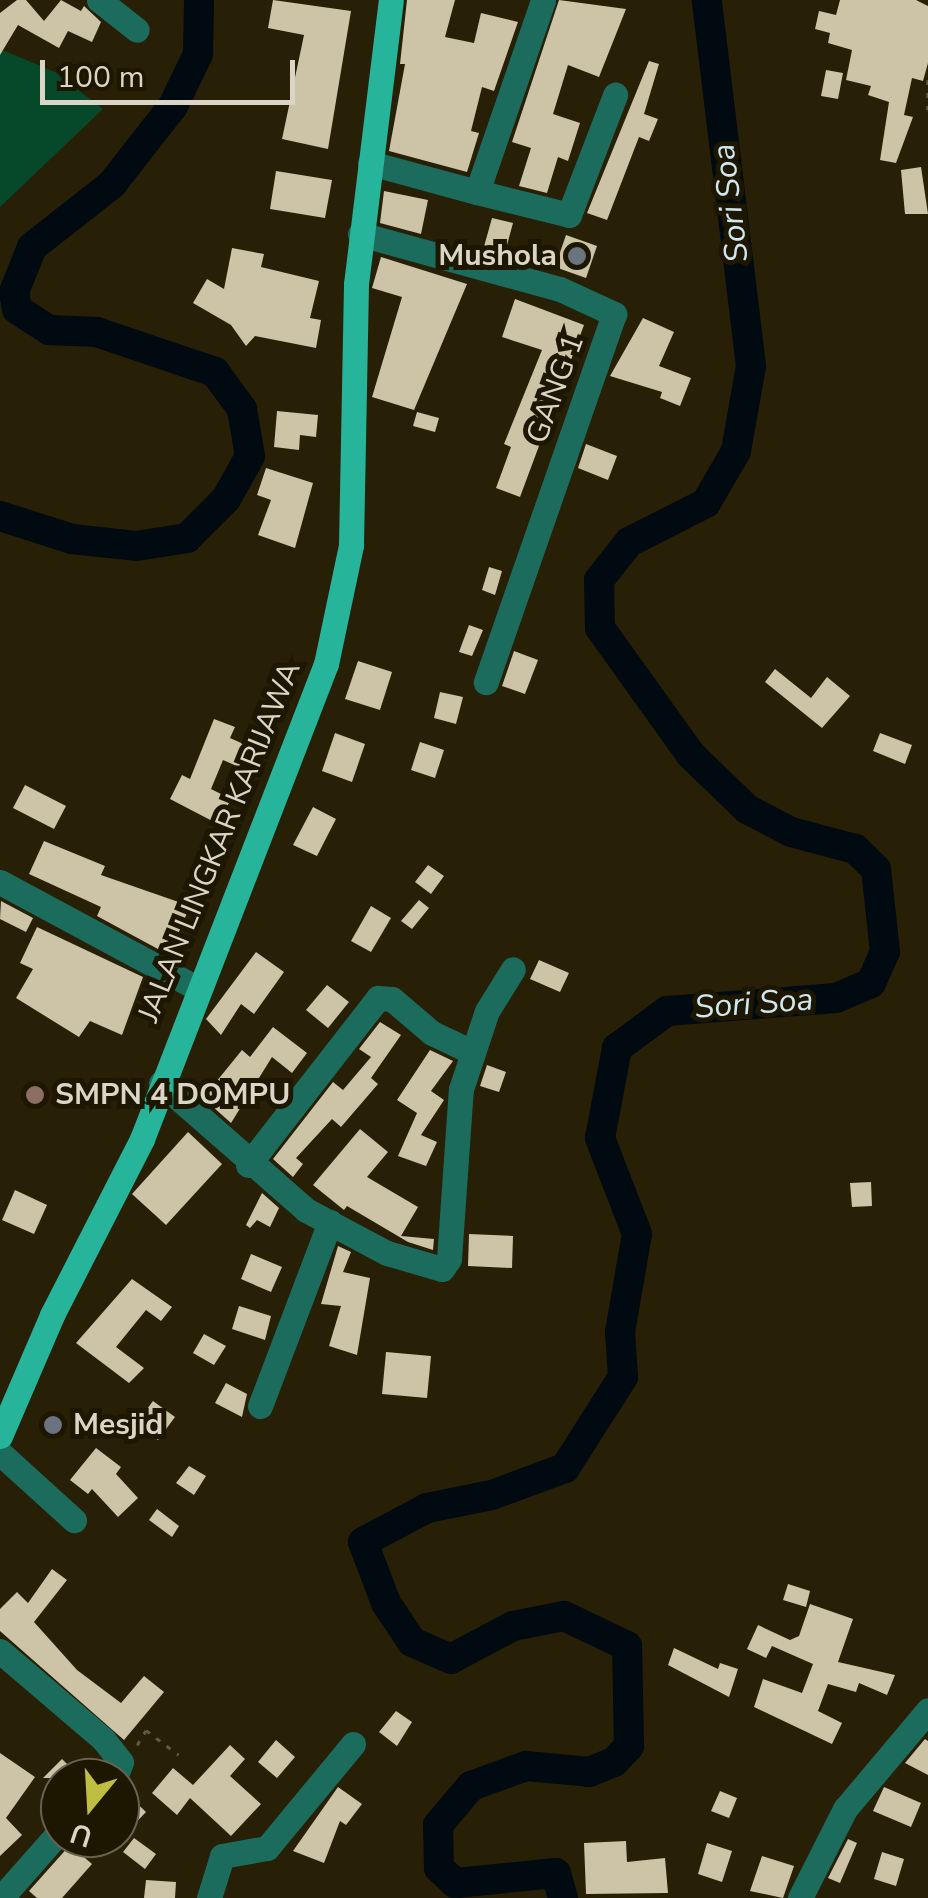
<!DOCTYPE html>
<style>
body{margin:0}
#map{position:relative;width:928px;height:1898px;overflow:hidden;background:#271f06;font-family:"Nunito Sans",sans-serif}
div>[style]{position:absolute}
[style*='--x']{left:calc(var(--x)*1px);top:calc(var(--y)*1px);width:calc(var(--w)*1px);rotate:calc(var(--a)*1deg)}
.green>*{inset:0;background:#06482a}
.river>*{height:30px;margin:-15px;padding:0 15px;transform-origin:15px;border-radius:15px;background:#010a10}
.building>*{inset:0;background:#cdc4a7}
.path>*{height:2.5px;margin-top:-1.25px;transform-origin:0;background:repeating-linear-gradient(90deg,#5f5843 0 5px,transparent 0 13px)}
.minor>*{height:25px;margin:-12.5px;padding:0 12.5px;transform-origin:12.5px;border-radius:12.5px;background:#1b6c5d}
.major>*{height:25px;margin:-12.5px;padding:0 12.5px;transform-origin:12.5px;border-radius:12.5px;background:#26b49b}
.dots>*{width:28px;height:28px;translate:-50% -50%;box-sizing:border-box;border:5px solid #1d1600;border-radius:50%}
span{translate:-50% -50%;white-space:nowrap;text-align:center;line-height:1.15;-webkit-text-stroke:10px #1d1600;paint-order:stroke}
.poi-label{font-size:30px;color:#dad5c7;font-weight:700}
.right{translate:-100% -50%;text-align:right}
.left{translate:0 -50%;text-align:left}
.street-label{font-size:30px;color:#dad5c7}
.water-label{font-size:32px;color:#d0e7f3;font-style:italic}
.north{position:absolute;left:40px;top:1758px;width:100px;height:100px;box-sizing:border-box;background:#1d1600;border:2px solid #696250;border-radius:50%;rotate:198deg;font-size:28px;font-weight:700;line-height:40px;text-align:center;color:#dad5c7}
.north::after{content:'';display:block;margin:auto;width:35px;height:45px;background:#bebf42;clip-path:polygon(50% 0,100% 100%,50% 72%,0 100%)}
.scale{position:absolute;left:40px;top:60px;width:255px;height:45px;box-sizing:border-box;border:5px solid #dad5c7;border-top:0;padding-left:12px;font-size:30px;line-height:35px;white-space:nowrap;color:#dad5c7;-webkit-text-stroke:8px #1d1600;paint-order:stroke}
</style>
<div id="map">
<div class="green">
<i style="clip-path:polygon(0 49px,55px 72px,103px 109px,0 207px)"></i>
</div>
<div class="river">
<i style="--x:0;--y:516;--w:76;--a:17.7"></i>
<i style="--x:72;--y:539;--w:64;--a:6.2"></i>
<i style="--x:136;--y:546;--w:52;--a:-8.9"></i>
<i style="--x:187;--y:538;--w:55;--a:-45"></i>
<i style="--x:226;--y:499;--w:49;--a:-60.8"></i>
<i style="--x:250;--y:456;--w:48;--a:-99.7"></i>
<i style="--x:242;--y:409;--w:46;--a:-126.1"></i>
<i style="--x:215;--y:372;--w:125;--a:-161.3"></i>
<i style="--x:97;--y:332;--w:48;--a:-177.6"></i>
<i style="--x:49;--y:330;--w:38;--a:-147"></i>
<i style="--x:17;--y:309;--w:17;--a:-100"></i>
<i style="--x:14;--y:292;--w:48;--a:-68.2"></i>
<i style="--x:32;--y:247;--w:102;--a:-38.2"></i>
<i style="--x:112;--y:184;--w:99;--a:-52"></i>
<i style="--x:173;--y:106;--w:58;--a:-64.3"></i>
<i style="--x:198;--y:54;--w:54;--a:-88.9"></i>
<i style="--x:563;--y:1898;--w:26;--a:-106"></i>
<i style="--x:556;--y:1873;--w:101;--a:174.3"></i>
<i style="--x:455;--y:1883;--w:22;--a:-137"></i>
<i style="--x:439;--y:1868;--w:43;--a:-91.3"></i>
<i style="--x:438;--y:1825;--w:51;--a:-49.8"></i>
<i style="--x:471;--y:1786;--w:59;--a:-20"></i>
<i style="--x:526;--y:1766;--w:63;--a:5.4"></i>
<i style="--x:589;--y:1772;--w:27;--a:-22"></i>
<i style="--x:614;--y:1762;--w:22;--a:-47"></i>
<i style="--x:629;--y:1746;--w:100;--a:-91.1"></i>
<i style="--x:627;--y:1646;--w:70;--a:-154.5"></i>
<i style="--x:564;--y:1616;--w:52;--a:168.9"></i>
<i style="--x:513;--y:1626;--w:70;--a:152"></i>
<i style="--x:451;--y:1659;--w:43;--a:-156.4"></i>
<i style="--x:412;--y:1642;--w:47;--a:-123.7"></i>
<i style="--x:386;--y:1603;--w:65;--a:-110.7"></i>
<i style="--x:363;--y:1542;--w:72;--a:-28"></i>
<i style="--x:427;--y:1508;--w:66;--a:-11.3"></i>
<i style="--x:492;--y:1495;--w:78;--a:-20.3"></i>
<i style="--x:565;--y:1468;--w:108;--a:-57.5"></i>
<i style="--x:623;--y:1377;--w:45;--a:-93.8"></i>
<i style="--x:620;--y:1332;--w:99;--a:-80.2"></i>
<i style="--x:637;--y:1234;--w:103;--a:-111.1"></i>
<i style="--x:600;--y:1138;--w:92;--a:-79.3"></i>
<i style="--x:617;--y:1048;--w:62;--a:-36.5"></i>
<i style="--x:667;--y:1011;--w:169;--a:-4.4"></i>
<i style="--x:836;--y:998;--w:38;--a:-23"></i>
<i style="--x:871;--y:983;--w:34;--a:-66"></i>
<i style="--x:885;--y:952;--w:83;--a:-96.2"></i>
<i style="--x:876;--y:869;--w:29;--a:-136"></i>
<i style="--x:855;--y:849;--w:66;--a:-165.1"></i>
<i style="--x:791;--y:832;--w:50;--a:-152.4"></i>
<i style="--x:747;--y:809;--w:78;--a:-136"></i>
<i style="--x:691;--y:755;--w:156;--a:-125.6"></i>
<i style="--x:600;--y:628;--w:48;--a:-91.2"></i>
<i style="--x:599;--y:580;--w:48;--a:-51.7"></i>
<i style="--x:629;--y:542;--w:86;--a:-26.9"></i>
<i style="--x:706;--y:503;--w:60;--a:-60"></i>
<i style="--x:736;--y:451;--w:86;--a:-80"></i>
<i style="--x:751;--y:366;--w:369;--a:-96.9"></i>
</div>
<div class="building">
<i style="clip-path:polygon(17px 0,26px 0,44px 21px,61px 0,81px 11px,84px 6px,101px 22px,92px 42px,68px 31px,59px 48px,18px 25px,0 55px,0 13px)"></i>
<i style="clip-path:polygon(273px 0,351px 11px,328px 149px,282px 139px,304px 35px,268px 28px)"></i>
<i style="clip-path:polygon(407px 0,455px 0,445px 37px,474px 43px,481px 13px,518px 22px,494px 91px,482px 87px,471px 131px,479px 133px,467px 172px,389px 151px,405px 64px,400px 64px)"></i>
<i style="clip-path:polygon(559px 0,626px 9px,599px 77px,568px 65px,553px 114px,580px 123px,568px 161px,558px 157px,547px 193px,519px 186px,531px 148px,512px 142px)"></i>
<i style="clip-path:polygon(840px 0,916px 0,928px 6px,928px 63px,923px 81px,912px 78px,904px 115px,913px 117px,896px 163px,880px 160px,889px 102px,868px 95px,871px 86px,846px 80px,852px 50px,828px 43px,830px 33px,815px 29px,819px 11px,836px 15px)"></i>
<i style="clip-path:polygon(649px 61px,659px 64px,644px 114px,658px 119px,649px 141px,639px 137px,607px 220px,587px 213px)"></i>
<i style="clip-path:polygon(826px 70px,843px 73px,838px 99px,821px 96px)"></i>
<i style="clip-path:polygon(921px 167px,928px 214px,905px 214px,901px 170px)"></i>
<i style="clip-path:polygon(276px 171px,332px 180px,325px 218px,270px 209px)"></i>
<i style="clip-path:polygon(384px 191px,428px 200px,421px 234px,380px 223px)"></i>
<i style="clip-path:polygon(492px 218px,513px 223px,504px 256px,483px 250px)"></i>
<i style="clip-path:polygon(566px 235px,597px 246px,586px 278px,555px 267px)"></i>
<i style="clip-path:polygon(232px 248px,264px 254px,261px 267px,319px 281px,310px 318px,321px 320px,316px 348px,255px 336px,246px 346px,231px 325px,193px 303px,207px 279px,224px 289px)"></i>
<i style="clip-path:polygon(381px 257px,467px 284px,414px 410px,372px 397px,402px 297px,372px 288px)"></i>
<i style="clip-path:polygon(515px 299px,584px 325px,520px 497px,496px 488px,511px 447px,504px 444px,542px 350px,502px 337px)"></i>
<i style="clip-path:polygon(643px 318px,674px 332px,659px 366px,691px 378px,680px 406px,660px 398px,662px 392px,610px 376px)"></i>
<i style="clip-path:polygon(277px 411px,318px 415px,316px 437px,300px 435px,299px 450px,274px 447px)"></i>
<i style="clip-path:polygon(417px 412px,439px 418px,435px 432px,413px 426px)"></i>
<i style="clip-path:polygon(586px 444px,617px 456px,608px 480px,578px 468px)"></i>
<i style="clip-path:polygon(266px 468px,313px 483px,295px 548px,258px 535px,271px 500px,257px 495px)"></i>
<i style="clip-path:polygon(489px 567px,502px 571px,495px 595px,482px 590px)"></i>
<i style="clip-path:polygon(469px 625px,483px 630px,472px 656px,459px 652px)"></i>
<i style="clip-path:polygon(514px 651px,538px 660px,525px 694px,502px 686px)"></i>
<i style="clip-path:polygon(358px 661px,392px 672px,380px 710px,345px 699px)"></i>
<i style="clip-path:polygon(775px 669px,811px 698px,827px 677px,850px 696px,822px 728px,765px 682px)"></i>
<i style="clip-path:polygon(440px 692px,463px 697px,456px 724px,434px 718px)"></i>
<i style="clip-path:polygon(214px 719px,235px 727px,230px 738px,248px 746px,239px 767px,223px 760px,211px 789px,231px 799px,218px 824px,170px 799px,182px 775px,190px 779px)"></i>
<i style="clip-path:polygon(335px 733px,365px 744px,352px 782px,322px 771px)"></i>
<i style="clip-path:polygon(880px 733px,912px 745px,905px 764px,873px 751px)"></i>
<i style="clip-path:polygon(420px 742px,444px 750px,435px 778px,411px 770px)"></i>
<i style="clip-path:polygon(25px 785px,66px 806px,54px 829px,13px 808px)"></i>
<i style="clip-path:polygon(313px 807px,336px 819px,317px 856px,293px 845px)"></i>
<i style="clip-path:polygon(44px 841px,105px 866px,101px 875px,190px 906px,169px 955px,97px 916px,101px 907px,29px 874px)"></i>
<i style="clip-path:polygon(428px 865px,444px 876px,431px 894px,415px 882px)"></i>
<i style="clip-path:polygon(419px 900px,429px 908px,412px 929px,401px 921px)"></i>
<i style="clip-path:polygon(1px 901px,33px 918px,26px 932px,0 919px)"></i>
<i style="clip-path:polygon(371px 906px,391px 918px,371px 952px,351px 941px)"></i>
<i style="clip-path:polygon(37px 927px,143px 977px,122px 1035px,90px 1021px,79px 1037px,16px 998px,33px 969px,20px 963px)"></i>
<i style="clip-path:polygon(256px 952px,284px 972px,254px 1014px,241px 1004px,221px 1035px,206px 1019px)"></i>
<i style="clip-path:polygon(539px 960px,569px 973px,560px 992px,530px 979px)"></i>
<i style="clip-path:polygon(327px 985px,349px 1002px,328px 1028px,306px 1010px)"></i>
<i style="clip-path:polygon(380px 1022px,401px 1035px,371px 1078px,378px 1084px,341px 1127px,332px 1119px,296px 1158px,303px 1164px,293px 1177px,273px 1159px,333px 1082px,343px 1090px,371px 1057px,359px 1049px)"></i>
<i style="clip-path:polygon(273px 1027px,307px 1053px,292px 1073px,272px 1057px,231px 1123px,203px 1098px,242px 1050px,250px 1057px)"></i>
<i style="clip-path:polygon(430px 1050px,453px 1061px,431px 1091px,444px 1100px,421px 1135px,437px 1142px,426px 1166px,398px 1156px,417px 1113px,397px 1100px)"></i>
<i style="clip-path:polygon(487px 1065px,506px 1072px,499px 1092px,480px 1086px)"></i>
<i style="clip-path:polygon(360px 1129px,388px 1152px,367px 1177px,418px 1207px,401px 1236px,434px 1239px,433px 1250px,408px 1242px,347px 1206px,344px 1210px,313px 1185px)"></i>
<i style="clip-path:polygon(188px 1132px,222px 1164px,166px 1225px,132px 1194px)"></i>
<i style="clip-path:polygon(871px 1182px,872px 1206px,852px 1207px,850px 1183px)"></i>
<i style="clip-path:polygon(15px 1190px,47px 1205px,34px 1234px,2px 1220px)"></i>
<i style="clip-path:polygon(262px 1193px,279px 1208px,270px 1227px,257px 1220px,250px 1228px,246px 1225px)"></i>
<i style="clip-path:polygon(469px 1234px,513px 1236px,512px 1268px,468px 1266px)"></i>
<i style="clip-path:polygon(338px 1246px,351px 1252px,343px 1272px,370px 1278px,357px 1355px,329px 1346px,341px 1306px,321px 1304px)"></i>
<i style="clip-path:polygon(251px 1254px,282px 1267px,271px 1292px,241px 1279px)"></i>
<i style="clip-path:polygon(132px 1279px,172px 1307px,161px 1321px,146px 1310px,116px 1347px,144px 1368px,129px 1383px,76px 1343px)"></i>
<i style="clip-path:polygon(239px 1306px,271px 1316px,265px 1340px,232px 1329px)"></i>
<i style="clip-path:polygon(204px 1334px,226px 1346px,214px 1365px,193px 1353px)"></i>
<i style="clip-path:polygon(386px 1352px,431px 1356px,427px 1398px,382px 1394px)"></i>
<i style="clip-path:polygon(226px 1383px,247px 1394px,242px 1417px,215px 1403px)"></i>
<i style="clip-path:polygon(153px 1401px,175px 1417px,158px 1440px,136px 1424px)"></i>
<i style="clip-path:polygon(96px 1448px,121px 1467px,116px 1474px,138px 1498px,118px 1517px,92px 1489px,88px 1494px,70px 1480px)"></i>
<i style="clip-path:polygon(189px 1466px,206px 1476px,194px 1495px,176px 1483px)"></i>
<i style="clip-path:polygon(157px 1509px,179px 1526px,172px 1537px,149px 1520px)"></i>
<i style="clip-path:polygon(52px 1569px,67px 1580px,34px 1622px,77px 1670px,121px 1703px,144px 1676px,164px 1692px,124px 1740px,0 1631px,0 1609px,17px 1592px,28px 1603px)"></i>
<i style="clip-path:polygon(788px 1584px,810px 1591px,806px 1607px,783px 1600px)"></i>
<i style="clip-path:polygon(810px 1604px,853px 1619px,838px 1662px,895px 1675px,887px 1695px,859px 1683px,856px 1692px,828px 1684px,818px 1711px,842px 1723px,832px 1744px,754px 1707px,763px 1679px,802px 1693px,813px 1664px,772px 1646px,766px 1658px,747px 1649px,758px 1625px,790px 1640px,799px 1636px)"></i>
<i style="clip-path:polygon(674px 1648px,718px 1669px,720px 1663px,738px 1669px,729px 1697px,668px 1665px)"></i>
<i style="clip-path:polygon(396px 1711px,412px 1722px,397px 1746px,379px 1732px)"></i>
<i style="clip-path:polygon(925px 1739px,928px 1741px,928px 1775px,905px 1763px)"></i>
<i style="clip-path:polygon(276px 1740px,295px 1757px,277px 1778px,258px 1762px)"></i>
<i style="clip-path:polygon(230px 1745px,245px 1759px,230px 1776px,261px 1804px,231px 1836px,190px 1798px,177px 1815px,152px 1793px,173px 1768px,193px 1785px)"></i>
<i style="clip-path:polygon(0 1753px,35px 1777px,6px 1818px,22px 1835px,0 1856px)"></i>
<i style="clip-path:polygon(62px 1759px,81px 1778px,43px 1778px)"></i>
<i style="clip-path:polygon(338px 1787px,362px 1804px,346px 1825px,340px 1821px,324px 1863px,293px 1851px)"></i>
<i style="clip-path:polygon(884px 1787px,921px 1803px,911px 1827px,873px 1811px)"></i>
<i style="clip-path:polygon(124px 1791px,146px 1812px,120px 1839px,120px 1793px)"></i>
<i style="clip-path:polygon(720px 1791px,737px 1798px,729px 1818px,711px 1811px)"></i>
<i style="clip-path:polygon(134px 1838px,156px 1854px,145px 1869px,123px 1852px)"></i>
<i style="clip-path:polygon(848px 1839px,857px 1843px,840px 1883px,828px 1878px)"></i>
<i style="clip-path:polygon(626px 1841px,627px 1862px,665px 1858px,668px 1893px,586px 1894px,584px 1843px)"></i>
<i style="clip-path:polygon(707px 1843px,732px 1851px,722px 1882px,698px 1874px)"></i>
<i style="clip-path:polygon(70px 1845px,92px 1864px,62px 1898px,37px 1898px,29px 1891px)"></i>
<i style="clip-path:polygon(882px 1852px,904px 1859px,896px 1886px,874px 1879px)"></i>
<i style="clip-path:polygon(762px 1856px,794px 1866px,783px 1898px,750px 1891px)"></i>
<i style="clip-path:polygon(146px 1880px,176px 1882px,175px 1898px,144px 1898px)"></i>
</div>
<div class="path">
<i style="--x:928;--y:80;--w:30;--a:90"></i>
<i style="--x:137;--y:1745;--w:17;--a:-59"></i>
<i style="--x:146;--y:1730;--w:41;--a:37.1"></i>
</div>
<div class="minor">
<i style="--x:99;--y:0;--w:48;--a:38.3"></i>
<i style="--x:370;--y:163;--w:111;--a:15.2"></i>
<i style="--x:477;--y:192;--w:203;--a:-71"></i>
<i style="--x:477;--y:192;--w:95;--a:14"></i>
<i style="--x:569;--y:215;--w:129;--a:-69"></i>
<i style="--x:360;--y:234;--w:207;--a:15.4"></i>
<i style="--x:560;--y:289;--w:60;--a:24.8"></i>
<i style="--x:614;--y:314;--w:390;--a:109.2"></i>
<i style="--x:0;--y:882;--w:224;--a:28.3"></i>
<i style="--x:161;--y:1083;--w:193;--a:41.2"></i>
<i style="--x:306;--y:1210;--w:92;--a:28"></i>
<i style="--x:387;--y:1253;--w:57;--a:16.2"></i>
<i style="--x:442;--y:1269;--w:12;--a:-55"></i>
<i style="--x:449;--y:1259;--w:170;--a:-86"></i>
<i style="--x:461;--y:1089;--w:82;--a:-71.6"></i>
<i style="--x:487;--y:1011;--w:49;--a:-58.2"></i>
<i style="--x:248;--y:1165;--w:212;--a:-52.1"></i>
<i style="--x:378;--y:998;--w:14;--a:4"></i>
<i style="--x:392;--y:999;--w:52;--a:40.4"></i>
<i style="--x:432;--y:1033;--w:44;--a:25.4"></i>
<i style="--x:260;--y:1406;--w:197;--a:-69.2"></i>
<i style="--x:0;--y:1453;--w:100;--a:42.2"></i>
<i style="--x:0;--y:1651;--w:135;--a:40.5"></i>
<i style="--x:103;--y:1739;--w:29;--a:52"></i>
<i style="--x:121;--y:1762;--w:17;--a:111"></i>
<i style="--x:1;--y:1898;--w:89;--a:-48.6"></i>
<i style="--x:209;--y:1898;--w:44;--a:-72.8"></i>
<i style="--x:222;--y:1856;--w:46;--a:-10.1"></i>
<i style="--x:267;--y:1848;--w:135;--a:-50.4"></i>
<i style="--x:800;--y:1898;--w:100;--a:-63.2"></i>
<i style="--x:845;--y:1809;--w:129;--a:-50"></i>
</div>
<div class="major">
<i style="--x:0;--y:1436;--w:132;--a:-66.7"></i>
<i style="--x:52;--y:1315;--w:198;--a:-62.9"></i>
<i style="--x:142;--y:1139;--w:509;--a:-68.83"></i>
<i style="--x:326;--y:664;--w:122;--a:-78.1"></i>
<i style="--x:351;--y:545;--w:261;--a:-88.9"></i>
<i style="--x:356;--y:284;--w:286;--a:-83"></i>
</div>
<div class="dots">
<i style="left:577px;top:256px;background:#6b7280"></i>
<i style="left:35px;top:1095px;background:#8d6e63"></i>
<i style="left:53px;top:1425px;background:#6b7280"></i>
</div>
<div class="poi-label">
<span class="right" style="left:557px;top:256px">Mushola</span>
<span class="left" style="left:55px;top:1095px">SMPN 4 DOMPU</span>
<span class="left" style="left:73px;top:1425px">Mesjid</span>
</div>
<div class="street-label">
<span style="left:556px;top:389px;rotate:-70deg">GANG 1</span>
<span style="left:220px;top:842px;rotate:-68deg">JALAN LINGKAR KARIJAWA</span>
</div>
<div class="water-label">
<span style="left:731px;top:203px;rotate:-97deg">Sori Soa</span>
<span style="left:754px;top:1004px;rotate:-4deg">Sori Soa</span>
</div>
<div class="north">U</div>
<div class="scale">100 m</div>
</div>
